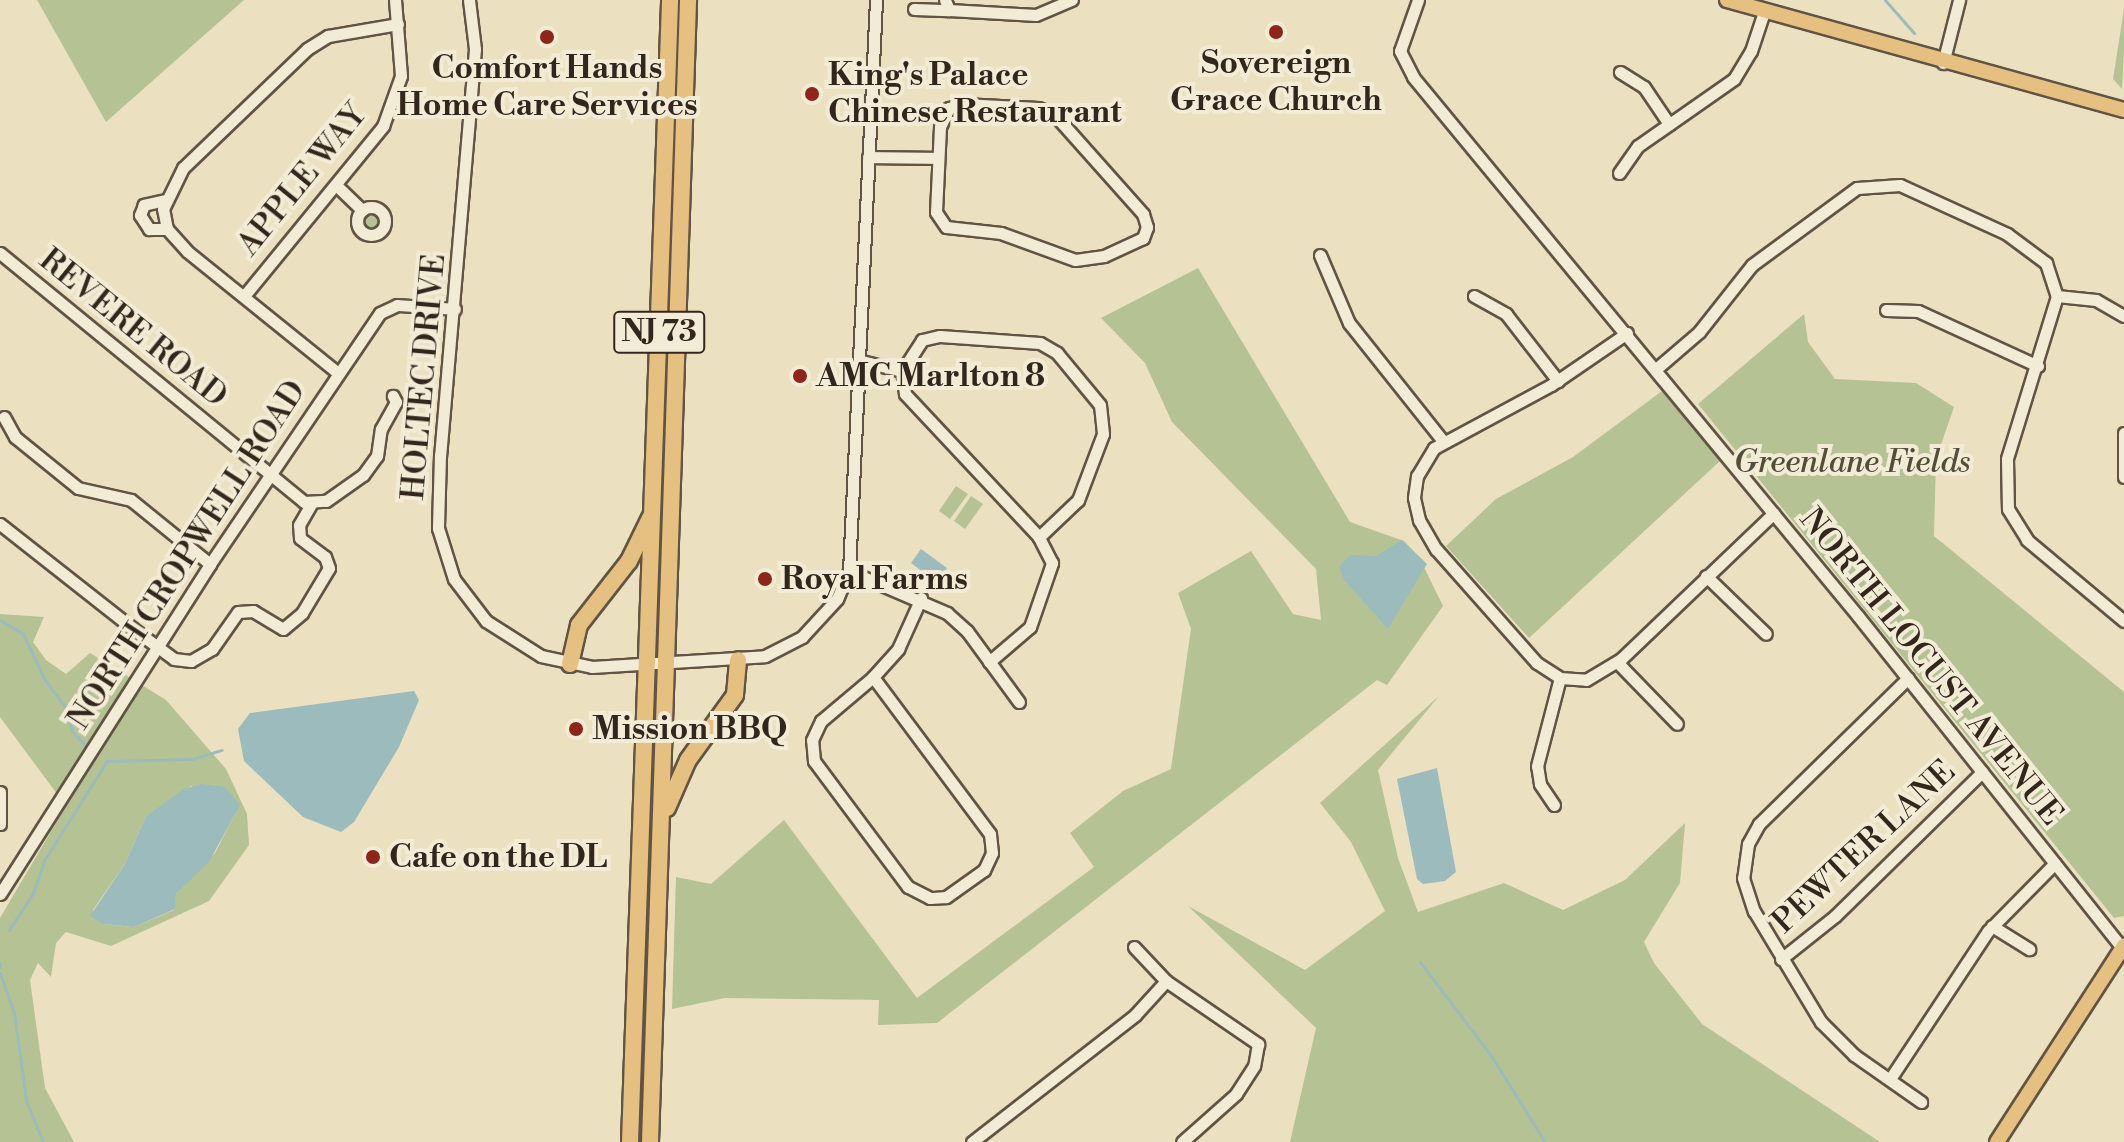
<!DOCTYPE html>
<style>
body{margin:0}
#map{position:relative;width:2124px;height:1142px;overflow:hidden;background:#ebe0c0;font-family:"Libre Bodoni",serif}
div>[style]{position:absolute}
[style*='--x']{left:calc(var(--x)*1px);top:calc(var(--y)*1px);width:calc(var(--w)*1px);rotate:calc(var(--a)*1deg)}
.green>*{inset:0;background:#b5c394}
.round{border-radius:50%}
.water>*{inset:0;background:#9cbbbc}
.stream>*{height:3px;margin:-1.5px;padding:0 1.5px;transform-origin:1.5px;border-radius:1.5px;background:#9cbbbc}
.roads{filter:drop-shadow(2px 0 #615445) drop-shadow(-2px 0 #615445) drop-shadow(0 2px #615445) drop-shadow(0 -2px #615445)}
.minor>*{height:11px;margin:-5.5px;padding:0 5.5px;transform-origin:5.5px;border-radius:5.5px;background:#f2ebd6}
.minor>.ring{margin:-5.5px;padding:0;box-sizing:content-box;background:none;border:11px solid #f2ebd6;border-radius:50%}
.major>*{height:14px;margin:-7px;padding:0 7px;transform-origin:7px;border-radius:7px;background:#e6c080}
.highway>*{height:16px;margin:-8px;padding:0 8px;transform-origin:8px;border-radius:8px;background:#e6c080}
.dots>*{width:22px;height:22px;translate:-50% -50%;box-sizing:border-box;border:4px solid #f2ebd6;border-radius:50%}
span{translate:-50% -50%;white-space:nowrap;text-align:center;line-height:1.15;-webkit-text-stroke:8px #f2ebd6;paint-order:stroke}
.shield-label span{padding:2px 6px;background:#f2ebd6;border:2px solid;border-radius:6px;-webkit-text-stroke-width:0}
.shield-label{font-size:30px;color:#33261c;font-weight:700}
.poi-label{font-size:32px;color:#33261c;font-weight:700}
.left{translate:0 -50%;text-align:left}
.street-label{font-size:32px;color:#33261c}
.park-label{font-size:32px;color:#544d3a;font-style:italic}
</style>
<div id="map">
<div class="green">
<i style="clip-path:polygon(37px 0,244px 0,106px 122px)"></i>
<i style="clip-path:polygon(2124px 9px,2124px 50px,2122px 89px,2113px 79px)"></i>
<i class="round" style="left:357px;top:207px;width:28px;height:28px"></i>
<i style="clip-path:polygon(1198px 268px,1350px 522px,1404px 541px,1419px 557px,1443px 606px,1387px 685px,1377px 680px,937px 1023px,878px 1025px,879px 1000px,725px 998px,672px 1009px,676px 877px,711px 884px,784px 820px,917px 998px,1094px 867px,1070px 833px,1123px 791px,1171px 769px,1191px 629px,1178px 593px,1251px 551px,1293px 614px,1321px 620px,1316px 569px,1172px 422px,1145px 363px,1101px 318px)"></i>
<i style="clip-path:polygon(1804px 314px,1808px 342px,1835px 379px,1916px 383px,1954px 407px,1936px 459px,1934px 536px,2124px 692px,2124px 916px,2114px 918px,1698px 404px)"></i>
<i style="clip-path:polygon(1662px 391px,1720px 461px,1529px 638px,1446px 546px,1496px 499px,1573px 457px)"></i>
<i style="clip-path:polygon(956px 486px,968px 494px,950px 519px,939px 511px)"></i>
<i style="clip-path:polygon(971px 496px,983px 504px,965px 529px,954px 521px)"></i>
<i style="clip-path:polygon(evenodd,0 614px,44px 617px,33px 642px,46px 660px,66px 674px,90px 653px,166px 700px,226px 769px,247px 814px,249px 845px,209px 901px,111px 946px,66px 932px,56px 943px,51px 977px,38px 963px,30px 980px,45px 1088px,74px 1142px,0 1142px,0 918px,66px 806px,0 717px,0 614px,191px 786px,238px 808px,215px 853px,176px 894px,174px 910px,134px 927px,103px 924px,93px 910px,125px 864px,146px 816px,191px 786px)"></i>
<i style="clip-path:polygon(1439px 696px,1378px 770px,1398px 858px,1418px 912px,1504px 883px,1563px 910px,1625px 880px,1685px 823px,1680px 883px,1644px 942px,1654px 963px,1702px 1024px,1880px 1142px,1290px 1142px,1316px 1028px,1188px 906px,1305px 970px,1385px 911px,1351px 842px,1320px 803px)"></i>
</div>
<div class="water">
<i style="clip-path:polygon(1402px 540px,1427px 564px,1388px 629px,1344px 580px,1339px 567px,1350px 555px,1376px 556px)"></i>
<i style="clip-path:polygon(921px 549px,947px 568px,936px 582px,911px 563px)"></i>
<i style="clip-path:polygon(414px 691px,419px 700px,399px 747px,354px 822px,341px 832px,303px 817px,244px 761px,238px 729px,250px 713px)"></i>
<i style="clip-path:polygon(1437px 768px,1456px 872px,1445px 881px,1423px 884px,1417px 879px,1397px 779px)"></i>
<i style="clip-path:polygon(201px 784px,225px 787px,240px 805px,209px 862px,176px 894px,175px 909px,134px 927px,103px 924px,90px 916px,125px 864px,146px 816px,184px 789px)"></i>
</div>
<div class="stream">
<i style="--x:1885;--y:0;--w:44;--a:48.7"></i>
<i style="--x:0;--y:620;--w:27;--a:31"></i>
<i style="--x:23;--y:634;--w:51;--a:64.4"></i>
<i style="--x:45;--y:680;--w:35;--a:53"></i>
<i style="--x:66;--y:708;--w:24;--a:75"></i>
<i style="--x:72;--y:731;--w:21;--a:47"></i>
<i style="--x:107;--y:761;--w:85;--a:-1.3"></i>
<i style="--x:192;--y:759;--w:31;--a:-17"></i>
<i style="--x:9;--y:930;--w:44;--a:-57"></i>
<i style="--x:33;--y:893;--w:36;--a:-71"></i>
<i style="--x:45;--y:859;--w:116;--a:-57.7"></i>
<i style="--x:1420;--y:962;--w:119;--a:52.8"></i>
<i style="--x:1492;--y:1057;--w:100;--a:58.1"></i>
<i style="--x:0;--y:963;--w:4;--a:90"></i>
<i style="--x:0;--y:973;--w:42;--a:70.7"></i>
<i style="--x:14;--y:1013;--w:88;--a:82.1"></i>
<i style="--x:26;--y:1100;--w:45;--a:68"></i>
</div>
<div class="roads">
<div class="minor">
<i style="--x:469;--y:0;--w:49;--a:83"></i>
<i style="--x:475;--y:49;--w:408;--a:94.9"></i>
<i style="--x:440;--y:455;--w:73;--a:91.6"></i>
<i style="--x:438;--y:528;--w:53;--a:72.6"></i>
<i style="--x:454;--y:579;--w:53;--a:52.7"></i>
<i style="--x:486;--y:621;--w:65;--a:32.5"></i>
<i style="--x:541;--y:656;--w:52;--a:12.2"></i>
<i style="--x:592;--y:667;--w:173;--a:-3.6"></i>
<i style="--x:765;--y:656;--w:42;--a:-27.2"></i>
<i style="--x:802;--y:637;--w:52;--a:-47.4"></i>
<i style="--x:837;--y:599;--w:30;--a:-67"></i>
<i style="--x:849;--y:571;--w:572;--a:-87.29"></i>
<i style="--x:945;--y:0;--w:11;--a:68"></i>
<i style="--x:949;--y:10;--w:87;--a:3.3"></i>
<i style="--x:1036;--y:15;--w:39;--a:-23"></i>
<i style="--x:1418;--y:0;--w:54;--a:109.4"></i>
<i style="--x:1400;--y:51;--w:29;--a:63"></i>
<i style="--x:1413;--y:77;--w:699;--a:50.46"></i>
<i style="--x:1858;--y:616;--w:427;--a:51.5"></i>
<i style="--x:914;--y:9;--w:35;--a:2"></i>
<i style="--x:1943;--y:63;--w:65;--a:-75.7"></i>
<i style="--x:1620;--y:72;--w:28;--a:32"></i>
<i style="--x:1644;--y:87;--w:45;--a:56"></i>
<i style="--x:963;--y:104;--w:75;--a:3.1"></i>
<i style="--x:1038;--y:108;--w:17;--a:21"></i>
<i style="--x:1054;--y:114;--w:134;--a:48.3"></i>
<i style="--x:1143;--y:214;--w:14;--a:73"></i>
<i style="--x:1147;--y:227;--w:12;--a:110"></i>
<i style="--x:1143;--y:238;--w:43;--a:155.2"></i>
<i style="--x:1104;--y:256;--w:29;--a:172"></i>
<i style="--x:1075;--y:260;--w:79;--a:-160"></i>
<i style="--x:1001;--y:233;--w:55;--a:-173.8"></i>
<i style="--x:946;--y:227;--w:18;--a:-124"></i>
<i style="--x:936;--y:212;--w:85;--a:-87.3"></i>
<i style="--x:940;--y:127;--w:21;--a:-65"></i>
<i style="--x:949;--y:108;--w:15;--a:-16"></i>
<i style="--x:868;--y:157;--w:70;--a:0.8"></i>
<i style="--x:1619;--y:173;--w:33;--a:-55"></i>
<i style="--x:1638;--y:146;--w:117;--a:-34.9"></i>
<i style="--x:1734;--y:79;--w:33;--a:-59"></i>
<i style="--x:1751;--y:51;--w:41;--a:-71.6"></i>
<i style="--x:337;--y:186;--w:35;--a:44"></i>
<i style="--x:165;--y:200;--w:22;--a:167"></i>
<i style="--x:144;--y:205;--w:11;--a:112"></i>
<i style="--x:140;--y:215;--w:17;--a:57"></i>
<i style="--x:149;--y:229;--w:18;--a:0"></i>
<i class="ring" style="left:357px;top:207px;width:17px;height:17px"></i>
<i style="--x:0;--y:253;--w:393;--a:39.3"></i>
<i style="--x:304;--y:502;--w:22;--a:-3"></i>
<i style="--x:326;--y:501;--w:45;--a:-35.1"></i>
<i style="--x:363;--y:475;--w:24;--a:-54"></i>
<i style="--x:377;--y:456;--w:27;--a:-82"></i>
<i style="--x:381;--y:429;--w:31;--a:-61"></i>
<i style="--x:396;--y:402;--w:7;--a:-117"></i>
<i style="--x:1320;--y:255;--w:74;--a:66.9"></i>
<i style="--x:1349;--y:323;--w:151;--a:51.5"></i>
<i style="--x:244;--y:296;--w:220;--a:-50.7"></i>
<i style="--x:383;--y:126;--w:53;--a:-70.2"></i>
<i style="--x:401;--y:76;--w:76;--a:-94.5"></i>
<i style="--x:1474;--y:296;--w:37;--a:29"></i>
<i style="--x:1506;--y:314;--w:85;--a:52.2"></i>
<i style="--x:2057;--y:296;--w:39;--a:6"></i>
<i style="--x:2096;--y:300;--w:32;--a:30"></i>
<i style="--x:1886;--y:310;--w:32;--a:2"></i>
<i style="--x:1918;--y:311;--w:132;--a:24.6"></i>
<i style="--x:1627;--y:333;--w:92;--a:145.6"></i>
<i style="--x:1551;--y:385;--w:133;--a:151.7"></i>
<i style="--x:1434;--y:448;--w:33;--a:121"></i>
<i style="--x:1417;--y:476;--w:22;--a:98"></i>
<i style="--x:1414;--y:498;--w:23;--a:77"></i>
<i style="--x:1419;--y:520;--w:34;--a:60"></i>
<i style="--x:1436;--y:549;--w:152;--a:48.5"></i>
<i style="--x:1537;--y:663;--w:27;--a:33"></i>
<i style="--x:1560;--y:678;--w:26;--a:4"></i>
<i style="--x:1586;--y:680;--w:41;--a:-31"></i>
<i style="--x:1621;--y:659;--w:211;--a:-43.7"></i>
<i style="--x:861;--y:361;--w:42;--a:13.7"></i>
<i style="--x:1656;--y:369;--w:57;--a:-40.7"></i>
<i style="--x:1699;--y:332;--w:85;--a:-51.7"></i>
<i style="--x:1752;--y:265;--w:130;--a:-36.3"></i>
<i style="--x:1857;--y:188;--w:43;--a:-4"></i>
<i style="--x:1900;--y:185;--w:118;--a:24.6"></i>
<i style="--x:2007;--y:234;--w:49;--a:36.6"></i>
<i style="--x:2046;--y:263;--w:35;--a:72"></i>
<i style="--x:2057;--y:296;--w:170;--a:107.1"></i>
<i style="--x:2007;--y:459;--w:50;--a:88.9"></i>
<i style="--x:2008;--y:509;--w:36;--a:58"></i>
<i style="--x:2027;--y:540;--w:126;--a:39.9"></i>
<i style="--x:338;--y:373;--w:194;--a:-141.1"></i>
<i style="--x:187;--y:251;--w:30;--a:-132"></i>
<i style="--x:167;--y:229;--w:20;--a:-101"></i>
<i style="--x:163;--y:209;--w:46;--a:-64"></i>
<i style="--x:183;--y:168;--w:172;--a:-43.8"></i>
<i style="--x:307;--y:49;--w:25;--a:-32"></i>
<i style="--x:328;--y:36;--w:71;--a:-9.7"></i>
<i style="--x:4;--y:417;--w:23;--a:61"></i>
<i style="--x:15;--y:437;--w:81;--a:39"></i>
<i style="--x:78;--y:488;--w:54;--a:12.8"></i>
<i style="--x:131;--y:500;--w:102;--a:39"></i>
<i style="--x:2124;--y:433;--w:44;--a:90"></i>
<i style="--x:0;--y:524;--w:168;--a:38.2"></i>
<i style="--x:132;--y:628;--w:52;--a:36.4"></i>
<i style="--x:174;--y:659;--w:17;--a:7"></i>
<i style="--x:191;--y:661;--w:24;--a:-30"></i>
<i style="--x:212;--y:649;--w:45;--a:-54.9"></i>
<i style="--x:238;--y:612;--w:15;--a:-4"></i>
<i style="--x:253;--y:611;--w:35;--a:31"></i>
<i style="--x:283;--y:629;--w:25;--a:-40"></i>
<i style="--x:302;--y:613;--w:52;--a:-59"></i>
<i style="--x:329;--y:568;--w:12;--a:-110"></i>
<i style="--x:325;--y:557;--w:31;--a:-143"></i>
<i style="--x:300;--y:538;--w:13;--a:-94"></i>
<i style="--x:299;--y:525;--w:24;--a:-60"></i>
<i style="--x:849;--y:571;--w:107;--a:23.2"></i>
<i style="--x:947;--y:613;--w:27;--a:42"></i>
<i style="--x:967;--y:631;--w:88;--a:53.8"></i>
<i style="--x:1706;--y:576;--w:83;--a:44"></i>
<i style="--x:989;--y:662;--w:54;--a:-40.5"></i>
<i style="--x:1030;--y:627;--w:68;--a:-71"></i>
<i style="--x:1052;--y:563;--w:29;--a:-117"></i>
<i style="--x:1039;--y:537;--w:196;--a:-133.1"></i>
<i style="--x:905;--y:394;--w:23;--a:-97"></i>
<i style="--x:902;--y:371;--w:37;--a:-57"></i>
<i style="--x:922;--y:340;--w:18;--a:-13"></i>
<i style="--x:940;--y:336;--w:100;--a:4"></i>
<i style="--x:1040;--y:343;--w:20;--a:30"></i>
<i style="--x:1057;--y:353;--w:67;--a:50.4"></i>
<i style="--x:1100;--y:405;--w:29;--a:84"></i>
<i style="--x:1103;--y:434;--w:71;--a:110.7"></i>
<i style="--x:1078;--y:500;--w:54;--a:136.5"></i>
<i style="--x:1617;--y:662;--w:86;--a:45.9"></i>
<i style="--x:873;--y:677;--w:196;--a:53.3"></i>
<i style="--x:990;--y:834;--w:19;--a:84"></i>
<i style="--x:992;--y:853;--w:19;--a:115"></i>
<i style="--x:984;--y:870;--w:47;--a:144.6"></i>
<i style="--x:946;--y:897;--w:16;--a:176"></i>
<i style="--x:930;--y:898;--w:25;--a:-153"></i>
<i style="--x:908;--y:887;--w:157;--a:-126.7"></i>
<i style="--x:814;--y:761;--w:21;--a:-95"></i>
<i style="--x:812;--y:740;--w:21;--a:-65"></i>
<i style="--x:821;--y:721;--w:68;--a:-40.2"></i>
<i style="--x:873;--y:677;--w:38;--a:-48"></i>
<i style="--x:898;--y:649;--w:56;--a:-65.7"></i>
<i style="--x:1908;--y:678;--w:209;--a:135.6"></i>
<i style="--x:1759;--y:824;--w:23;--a:119"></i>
<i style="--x:1748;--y:844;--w:34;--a:98"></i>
<i style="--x:1743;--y:878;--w:35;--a:72"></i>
<i style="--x:1754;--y:911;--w:130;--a:58.9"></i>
<i style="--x:1821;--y:1022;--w:47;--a:45"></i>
<i style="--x:1854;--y:1055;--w:82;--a:35"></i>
<i style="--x:0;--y:792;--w:32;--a:90"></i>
<i style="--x:1554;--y:805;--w:25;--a:-124"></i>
<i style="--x:1540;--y:784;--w:18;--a:-99"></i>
<i style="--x:1537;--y:766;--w:91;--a:-75.4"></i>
<i style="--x:0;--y:894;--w:391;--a:-57.5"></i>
<i style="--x:210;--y:564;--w:303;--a:-55.9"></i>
<i style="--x:380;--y:313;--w:19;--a:-25"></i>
<i style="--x:397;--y:305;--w:58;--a:3.9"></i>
<i style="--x:1992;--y:926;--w:44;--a:31.9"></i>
<i style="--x:1134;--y:947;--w:47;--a:46.7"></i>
<i style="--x:1166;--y:981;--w:112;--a:34.4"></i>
<i style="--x:1258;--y:1044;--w:22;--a:100"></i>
<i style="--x:1254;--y:1066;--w:33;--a:123"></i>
<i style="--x:1236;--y:1094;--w:72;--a:138.4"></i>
<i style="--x:1781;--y:959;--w:69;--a:-38.5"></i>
<i style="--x:1835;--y:916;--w:206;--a:-44.4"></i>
<i style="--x:1890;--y:1079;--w:178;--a:-56.5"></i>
<i style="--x:1988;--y:931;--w:95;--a:-45.4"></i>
<i style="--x:972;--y:1142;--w:207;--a:-37.9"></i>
<i style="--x:1135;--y:1015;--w:46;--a:-47.6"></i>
</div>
<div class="major">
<i style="--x:1727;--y:0;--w:412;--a:15.5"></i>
<i style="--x:1997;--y:1142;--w:234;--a:-57.1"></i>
</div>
<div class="highway">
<i style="--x:570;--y:664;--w:40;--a:-77"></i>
<i style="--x:579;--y:625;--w:81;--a:-52"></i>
<i style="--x:629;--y:561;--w:48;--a:-64"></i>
<i style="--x:667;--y:808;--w:52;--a:-66.4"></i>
<i style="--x:688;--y:760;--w:80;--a:-54.1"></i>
<i style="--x:735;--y:695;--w:35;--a:-85"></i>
<i style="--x:630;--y:1142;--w:1143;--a:-87.99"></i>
<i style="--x:650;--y:1142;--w:1143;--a:-88.09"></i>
</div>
</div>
<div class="dots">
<i style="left:1276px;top:32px;background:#8f2418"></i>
<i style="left:547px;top:37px;background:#8f2418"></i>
<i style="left:812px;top:94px;background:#8f2418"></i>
<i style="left:800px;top:376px;background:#8f2418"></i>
<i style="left:765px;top:579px;background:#8f2418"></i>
<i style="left:576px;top:729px;background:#8f2418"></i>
<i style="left:373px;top:857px;background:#8f2418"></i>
</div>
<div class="shield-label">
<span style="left:659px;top:332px">NJ 73</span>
</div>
<div class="poi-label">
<span style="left:1276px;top:82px">Sovereign<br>Grace Church</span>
<span style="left:547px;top:87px">Comfort Hands<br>Home Care Services</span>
<span class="left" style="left:828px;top:94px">King's Palace<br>Chinese Restaurant</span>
<span class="left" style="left:816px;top:376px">AMC Marlton 8</span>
<span class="left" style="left:781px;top:579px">Royal Farms</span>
<span class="left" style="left:592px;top:729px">Mission BBQ</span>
<span class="left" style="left:389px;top:857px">Cafe on the DL</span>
</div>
<div class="street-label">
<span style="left:302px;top:180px;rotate:-51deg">APPLE WAY</span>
<span style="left:133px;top:328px;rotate:39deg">REVERE ROAD</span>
<span style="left:424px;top:377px;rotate:-85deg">HOLTEC DRIVE</span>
<span style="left:187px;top:555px;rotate:-57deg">NORTH CROPWELL ROAD</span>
<span style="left:1931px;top:667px;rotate:51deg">NORTH LOCUST AVENUE</span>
<span style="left:1864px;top:847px;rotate:-43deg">PEWTER LANE</span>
</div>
<div class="park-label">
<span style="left:1852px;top:462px">Greenlane Fields</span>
</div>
</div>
